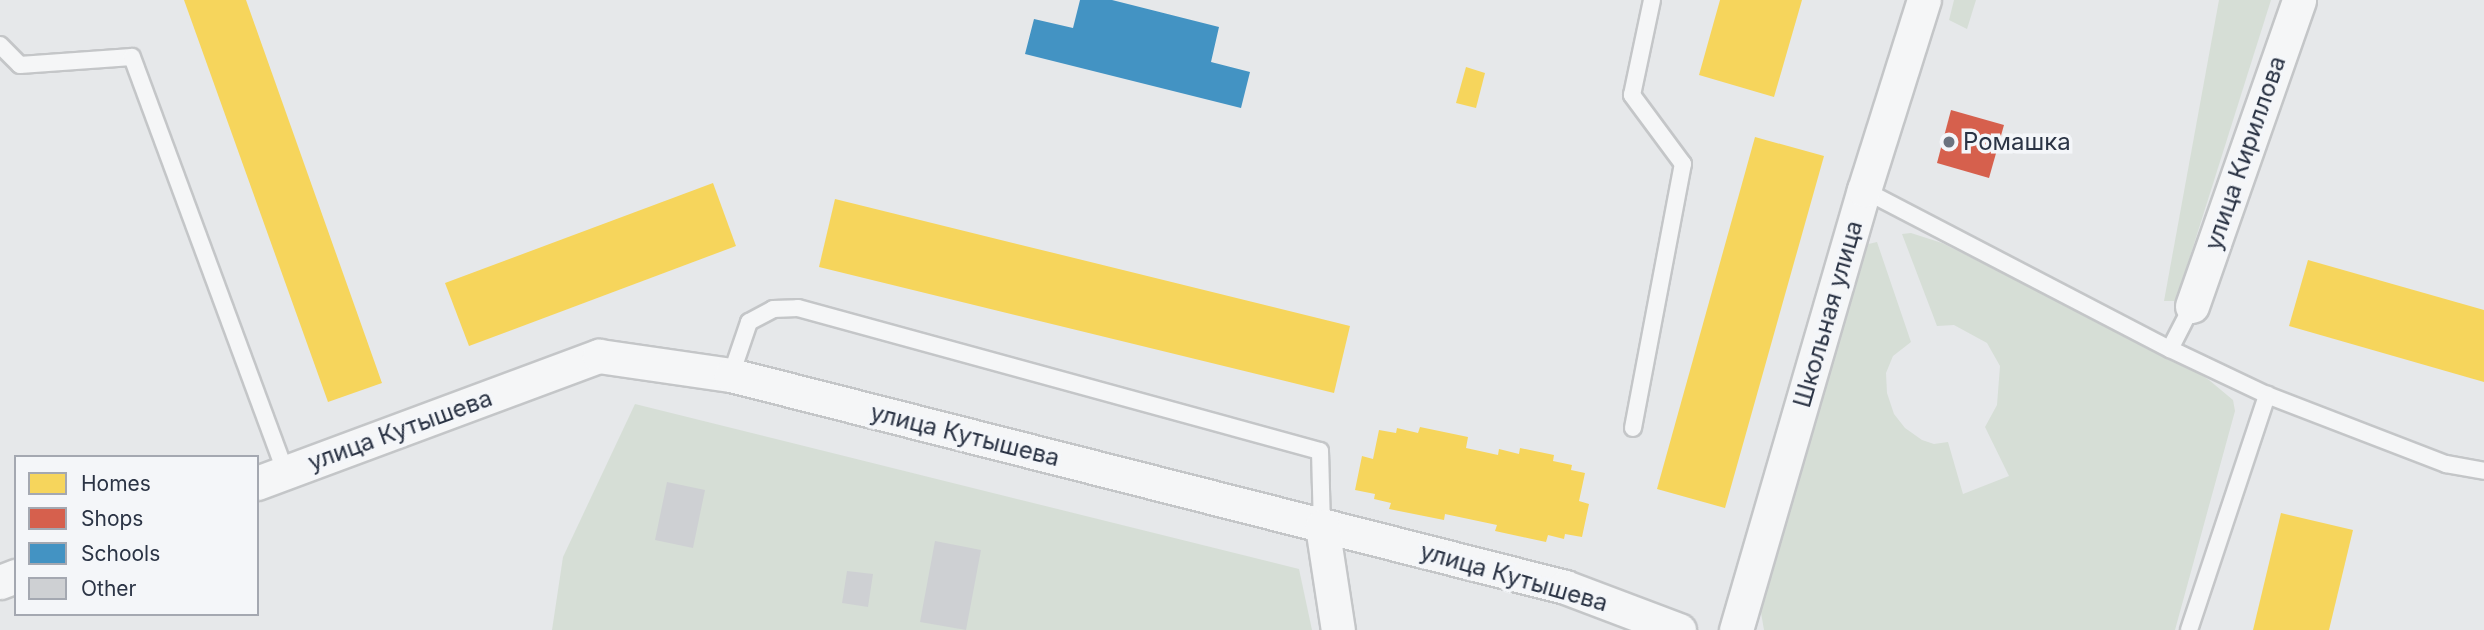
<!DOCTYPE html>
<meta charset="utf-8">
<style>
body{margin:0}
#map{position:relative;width:2484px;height:630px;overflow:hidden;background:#e6e8ea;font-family:Inter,sans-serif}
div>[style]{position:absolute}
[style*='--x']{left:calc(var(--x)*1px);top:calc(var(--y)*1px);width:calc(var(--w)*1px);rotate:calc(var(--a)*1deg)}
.green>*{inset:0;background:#d6ded6}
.homes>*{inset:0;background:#f6d55c}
.shops>*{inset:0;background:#d6604d}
.schools>*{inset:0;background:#4393c3}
.building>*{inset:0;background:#ced0d3}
.roads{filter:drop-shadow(2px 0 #c4c6c8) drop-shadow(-2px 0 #c4c6c8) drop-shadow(0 2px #c4c6c8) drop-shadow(0 -2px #c4c6c8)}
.service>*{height:16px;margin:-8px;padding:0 8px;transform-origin:8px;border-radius:8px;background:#f5f6f7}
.minor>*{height:33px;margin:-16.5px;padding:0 16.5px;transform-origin:16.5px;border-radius:16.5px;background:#f5f6f7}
.dots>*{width:19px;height:19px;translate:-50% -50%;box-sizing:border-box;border:4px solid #f4f6f9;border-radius:50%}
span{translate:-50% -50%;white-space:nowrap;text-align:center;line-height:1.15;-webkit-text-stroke:7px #f4f6f9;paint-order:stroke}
.poi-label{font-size:24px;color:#2b3445}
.left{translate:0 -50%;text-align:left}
.street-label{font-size:24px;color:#2b3445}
.legend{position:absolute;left:14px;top:455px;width:245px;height:161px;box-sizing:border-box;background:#f4f6f9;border:2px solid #a4a8b1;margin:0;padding:9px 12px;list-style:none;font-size:21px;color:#2b3445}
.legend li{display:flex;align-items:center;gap:14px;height:35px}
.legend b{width:35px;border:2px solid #a4a8b1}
</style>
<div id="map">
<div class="green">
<i style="clip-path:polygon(1954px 0,1976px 0,1967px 29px,1949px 20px)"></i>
<i style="clip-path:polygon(2219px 0,2271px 0,2176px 301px,2164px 301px)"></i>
<i style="clip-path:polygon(1911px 233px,1942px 243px,2180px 361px,2209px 380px,2233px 400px,2235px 411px,2175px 630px,1764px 630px,1759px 601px,1864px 245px,1877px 242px,1911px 342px,1893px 356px,1886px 373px,1887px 393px,1894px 414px,1905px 428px,1922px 440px,1934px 444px,1948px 442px,1963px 494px,2009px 476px,1985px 427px,1997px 405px,2000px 366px,1987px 343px,1954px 325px,1937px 326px,1902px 234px)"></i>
<i style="clip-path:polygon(635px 404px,1299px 569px,1312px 630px,552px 630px,563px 557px)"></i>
</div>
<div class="homes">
<i style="clip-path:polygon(184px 0,246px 0,382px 383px,328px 402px)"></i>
<i style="clip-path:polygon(1720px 0,1802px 0,1774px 97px,1699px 75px)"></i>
<i style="clip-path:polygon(1466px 67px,1485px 73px,1476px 108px,1456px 103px)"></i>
<i style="clip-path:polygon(1755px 137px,1824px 156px,1725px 508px,1657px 489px)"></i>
<i style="clip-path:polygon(713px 183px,736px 246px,469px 346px,445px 283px)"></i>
<i style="clip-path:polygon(835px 199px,1350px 326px,1334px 393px,819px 267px)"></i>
<i style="clip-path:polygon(2308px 260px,2484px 310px,2484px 382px,2289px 326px)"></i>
<i style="clip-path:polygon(1420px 427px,1468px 437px,1466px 448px,1498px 455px,1499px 449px,1519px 454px,1520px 448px,1554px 455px,1553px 461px,1572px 465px,1571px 470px,1585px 473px,1579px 501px,1589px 504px,1582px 537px,1565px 534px,1564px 539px,1548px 535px,1546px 542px,1495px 531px,1497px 525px,1445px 514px,1444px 520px,1389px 509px,1391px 503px,1374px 499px,1375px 494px,1355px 490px,1362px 456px,1373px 459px,1379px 430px,1396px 433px,1397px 428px,1418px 433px)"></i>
<i style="clip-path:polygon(2281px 513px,2353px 530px,2329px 630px,2253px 630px)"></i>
</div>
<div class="shops">
<i style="clip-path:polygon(1951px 110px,2004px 125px,1989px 178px,1937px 163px)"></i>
</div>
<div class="schools">
<i style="clip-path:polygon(1080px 0,1112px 0,1219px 27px,1211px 62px,1250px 72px,1241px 108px,1025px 54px,1034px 19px,1073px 28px)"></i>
</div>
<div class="building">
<i style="clip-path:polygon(667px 482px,705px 490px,693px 548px,655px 540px)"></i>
<i style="clip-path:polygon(935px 541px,981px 550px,966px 630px,920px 622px)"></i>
<i style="clip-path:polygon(847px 571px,873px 574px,868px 607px,842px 603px)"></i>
</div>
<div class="roads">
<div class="service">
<i style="--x:0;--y:45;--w:28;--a:45"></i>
<i style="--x:20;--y:65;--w:112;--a:-4.1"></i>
<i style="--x:132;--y:57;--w:444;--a:69.7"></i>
<i style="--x:1864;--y:190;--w:345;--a:27.5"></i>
<i style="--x:2170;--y:349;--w:107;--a:25.4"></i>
<i style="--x:2267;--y:395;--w:192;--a:21.1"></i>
<i style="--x:2446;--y:464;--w:39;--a:10"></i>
<i style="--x:2170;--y:349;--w:48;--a:-62.9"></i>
<i style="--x:731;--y:375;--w:56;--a:-71.2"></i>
<i style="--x:749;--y:322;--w:27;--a:-28"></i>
<i style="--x:773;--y:309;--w:25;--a:-2"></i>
<i style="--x:798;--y:308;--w:541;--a:15.32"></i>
<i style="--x:1320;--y:451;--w:75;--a:88.5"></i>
<i style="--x:1633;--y:428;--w:269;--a:-79.3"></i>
<i style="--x:1683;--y:164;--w:86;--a:-126.5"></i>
<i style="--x:1632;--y:95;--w:97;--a:-78.1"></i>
<i style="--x:2189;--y:630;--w:248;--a:-71.6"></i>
</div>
<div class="minor">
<i style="--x:2192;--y:306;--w:324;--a:-70.7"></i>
<i style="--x:257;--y:483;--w:365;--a:-20.4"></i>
<i style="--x:599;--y:356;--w:133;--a:8.2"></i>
<i style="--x:731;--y:375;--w:861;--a:14.26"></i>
<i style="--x:1565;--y:587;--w:122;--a:20.7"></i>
<i style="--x:1322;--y:526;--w:105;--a:81.3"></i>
<i style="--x:0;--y:582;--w:17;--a:-21"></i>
<i style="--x:1736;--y:630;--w:458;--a:-73.8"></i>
<i style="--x:1864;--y:190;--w:199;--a:-72.5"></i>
</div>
</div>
<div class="dots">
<i style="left:1949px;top:142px;background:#6c737f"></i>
</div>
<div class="poi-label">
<span class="left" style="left:1963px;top:142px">Ромашка</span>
</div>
<div class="street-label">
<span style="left:2245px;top:153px;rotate:-71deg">улица Кириллова</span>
<span style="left:1828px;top:314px;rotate:-74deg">Школьная улица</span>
<span style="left:400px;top:430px;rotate:-20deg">улица Кутышева</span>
<span style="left:965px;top:435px;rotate:14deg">улица Кутышева</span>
<span style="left:1514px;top:577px;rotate:16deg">улица Кутышева</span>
</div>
<ul class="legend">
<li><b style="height:19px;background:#f6d55c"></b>Homes</li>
<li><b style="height:19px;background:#d6604d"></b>Shops</li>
<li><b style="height:19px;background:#4393c3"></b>Schools</li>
<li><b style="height:19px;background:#ced0d3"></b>Other</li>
</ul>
</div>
